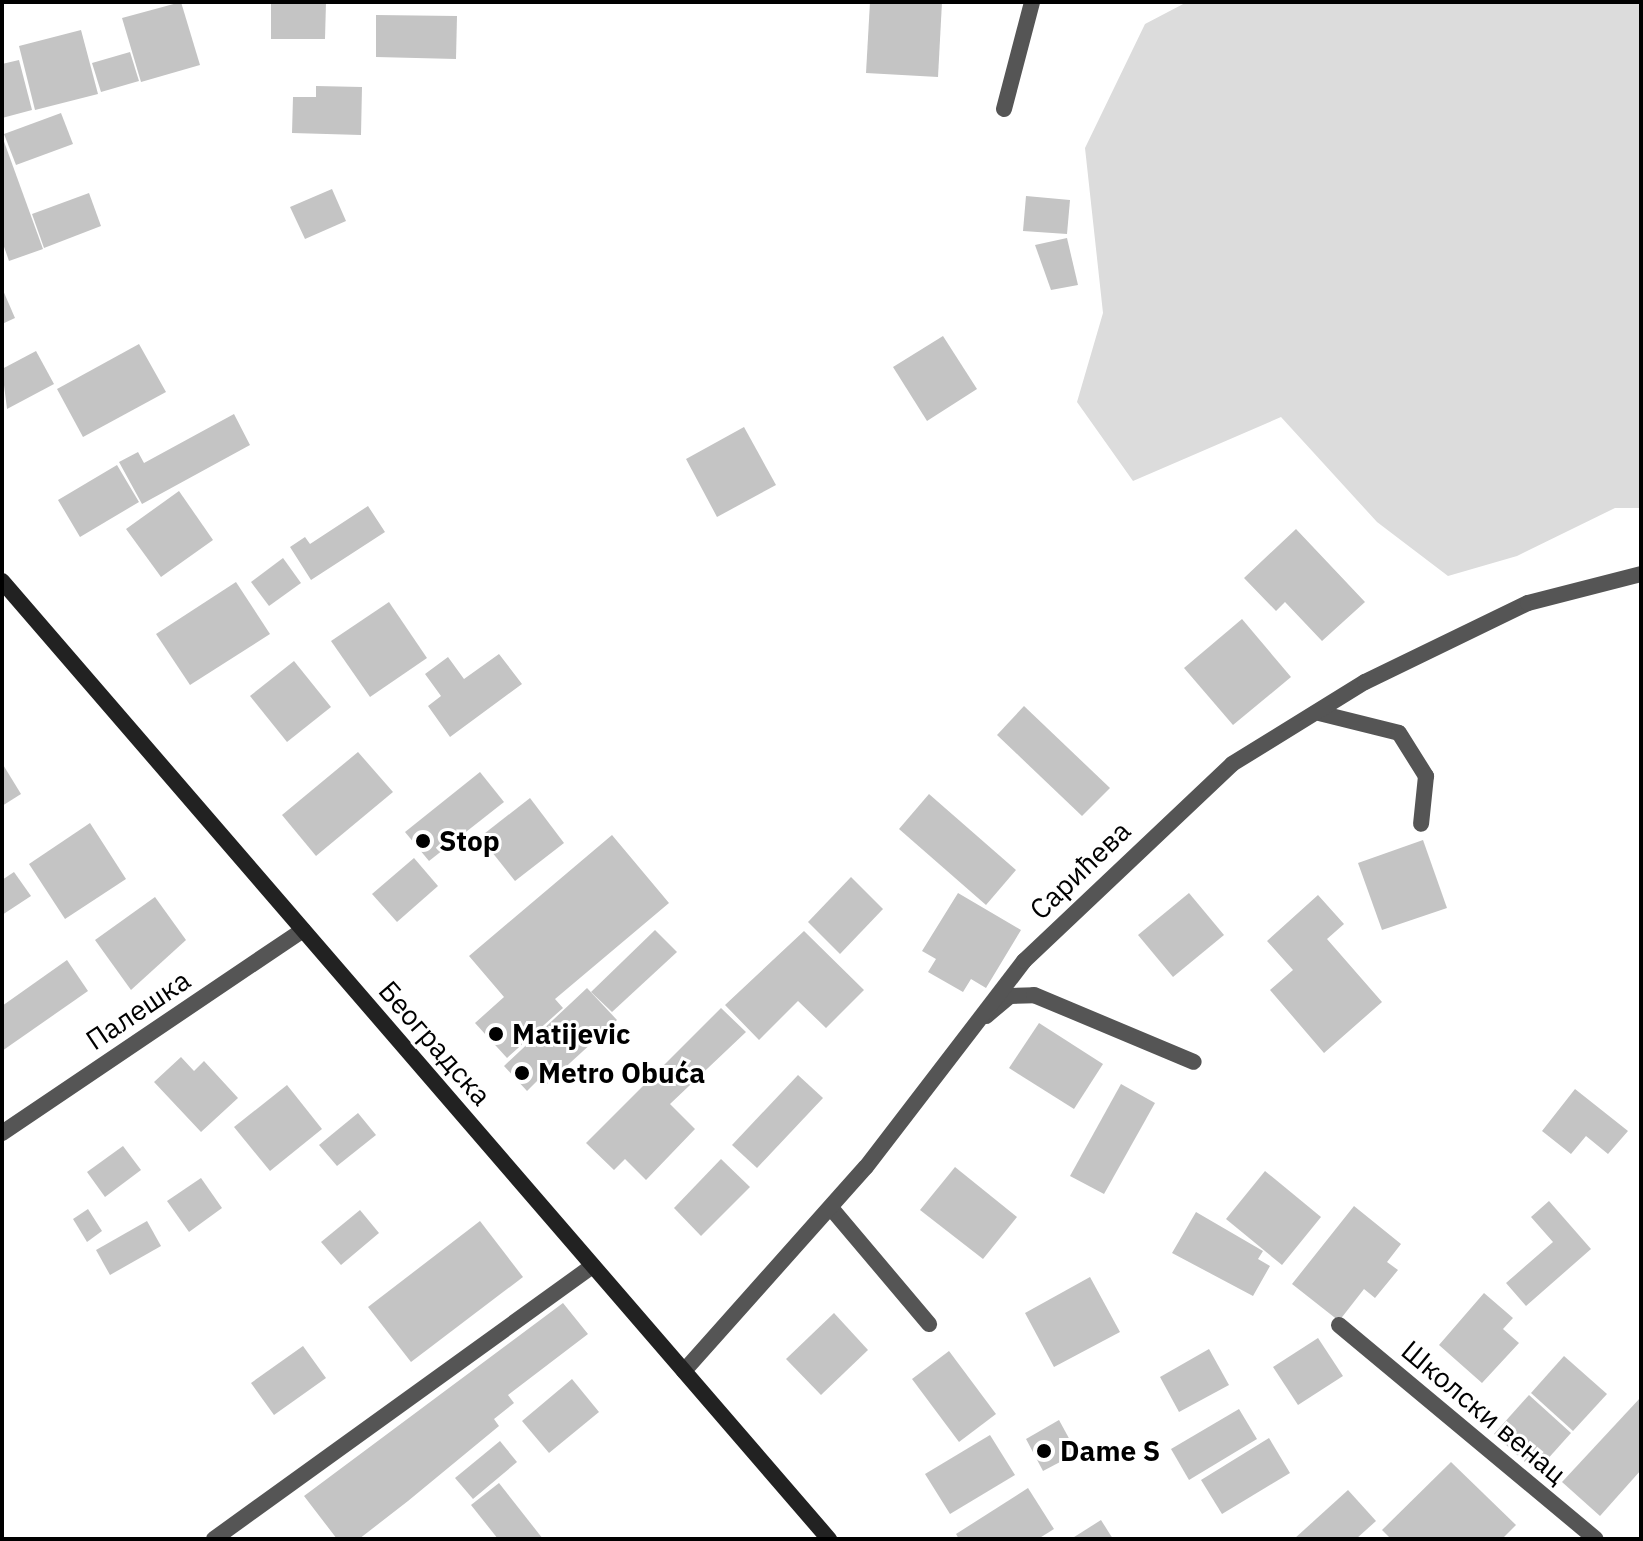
<!DOCTYPE html>
<meta charset="utf-8">
<style>
body{margin:0}
#map{position:relative;width:1643px;height:1541px;overflow:hidden;background:#fff;font-family:"IBM Plex Sans",sans-serif}
div>[style]{position:absolute}
[style*='--x']{left:calc(var(--x)*1px);top:calc(var(--y)*1px);width:calc(var(--w)*1px);rotate:calc(var(--a)*1deg)}
.green>*{inset:0;background:#dcdcdc}
.building>*{inset:0;background:#c4c4c4}
.lane>*{height:16px;margin:-8px;padding:0 8px;transform-origin:8px;border-radius:8px;background:#555}
.street>*{height:16px;margin:-8px;padding:0 8px;transform-origin:8px;border-radius:8px;background:#555}
.secondary>*{height:16px;margin:-8px;padding:0 8px;transform-origin:8px;border-radius:8px;background:#222}
.dots>*{width:22px;height:22px;translate:-50% -50%;box-sizing:border-box;border:4px solid #fff;border-radius:50%}
span{translate:-50% -50%;white-space:nowrap;text-align:center;line-height:1.15;-webkit-text-stroke:6px #fff;paint-order:stroke}
.poi-label{font-size:28px;color:#000;font-weight:700}
.left{translate:0 -50%;text-align:left}
.street-label{font-size:28px;color:#000}
.frame{position:absolute;inset:0;border:4px solid #000;pointer-events:none}
</style>
<div id="map">
<div class="green">
<i style="clip-path:polygon(1187px 2px,1641px 2px,1641px 508px,1615px 508px,1517px 556px,1448px 576px,1377px 522px,1281px 417px,1133px 481px,1077px 402px,1103px 313px,1085px 148px,1145px 24px)"></i>
</div>
<div class="building">
<i style="clip-path:polygon(181px 2px,200px 65px,141px 82px,122px 18px)"></i>
<i style="clip-path:polygon(271px 2px,326px 2px,325px 39px,271px 39px)"></i>
<i style="clip-path:polygon(870px 2px,942px 2px,938px 77px,866px 73px)"></i>
<i style="clip-path:polygon(376px 15px,457px 16px,456px 59px,376px 57px)"></i>
<i style="clip-path:polygon(81px 30px,98px 94px,35px 110px,19px 46px)"></i>
<i style="clip-path:polygon(130px 52px,139px 81px,101px 92px,92px 63px)"></i>
<i style="clip-path:polygon(19px 60px,32px 110px,2px 118px,2px 64px)"></i>
<i style="clip-path:polygon(316px 86px,362px 87px,361px 135px,292px 133px,293px 97px,316px 97px)"></i>
<i style="clip-path:polygon(61px 113px,73px 144px,16px 165px,4px 134px)"></i>
<i style="clip-path:polygon(2px 136px,43px 249px,9px 261px,2px 241px)"></i>
<i style="clip-path:polygon(332px 189px,346px 221px,305px 239px,290px 207px)"></i>
<i style="clip-path:polygon(89px 193px,101px 226px,44px 248px,32px 214px)"></i>
<i style="clip-path:polygon(1026px 196px,1070px 200px,1067px 234px,1023px 231px)"></i>
<i style="clip-path:polygon(1067px 238px,1078px 285px,1051px 290px,1035px 245px)"></i>
<i style="clip-path:polygon(2px 288px,15px 318px,2px 324px)"></i>
<i style="clip-path:polygon(943px 336px,977px 389px,927px 421px,893px 367px)"></i>
<i style="clip-path:polygon(139px 344px,166px 392px,83px 437px,57px 389px)"></i>
<i style="clip-path:polygon(36px 351px,54px 384px,7px 409px,2px 369px)"></i>
<i style="clip-path:polygon(234px 414px,250px 445px,142px 504px,119px 462px,138px 452px,144px 463px)"></i>
<i style="clip-path:polygon(744px 427px,776px 485px,717px 517px,686px 459px)"></i>
<i style="clip-path:polygon(117px 465px,139px 502px,80px 537px,58px 500px)"></i>
<i style="clip-path:polygon(179px 491px,213px 540px,161px 577px,126px 529px)"></i>
<i style="clip-path:polygon(368px 506px,385px 532px,311px 580px,290px 547px,305px 537px,310px 544px)"></i>
<i style="clip-path:polygon(1296px 529px,1365px 602px,1322px 641px,1285px 602px,1276px 611px,1244px 578px)"></i>
<i style="clip-path:polygon(283px 558px,301px 583px,269px 606px,251px 582px)"></i>
<i style="clip-path:polygon(236px 582px,270px 634px,190px 685px,156px 634px)"></i>
<i style="clip-path:polygon(389px 602px,427px 658px,370px 697px,331px 641px)"></i>
<i style="clip-path:polygon(1242px 619px,1291px 677px,1233px 725px,1184px 668px)"></i>
<i style="clip-path:polygon(499px 654px,522px 684px,450px 737px,428px 706px,441px 696px,425px 674px,448px 657px,464px 679px)"></i>
<i style="clip-path:polygon(294px 661px,331px 707px,287px 742px,250px 696px)"></i>
<i style="clip-path:polygon(1024px 706px,1110px 788px,1082px 816px,997px 735px)"></i>
<i style="clip-path:polygon(358px 752px,393px 792px,316px 856px,282px 815px)"></i>
<i style="clip-path:polygon(2px 763px,21px 794px,2px 806px)"></i>
<i style="clip-path:polygon(480px 772px,504px 802px,429px 861px,405px 832px)"></i>
<i style="clip-path:polygon(929px 794px,1016px 870px,986px 905px,899px 829px)"></i>
<i style="clip-path:polygon(530px 798px,564px 843px,515px 881px,480px 837px)"></i>
<i style="clip-path:polygon(90px 823px,126px 879px,65px 919px,29px 864px)"></i>
<i style="clip-path:polygon(612px 835px,669px 903px,555px 999px,563px 1008px,507px 1058px,475px 1023px,504px 997px,469px 956px)"></i>
<i style="clip-path:polygon(1423px 840px,1447px 908px,1382px 930px,1358px 863px)"></i>
<i style="clip-path:polygon(414px 858px,438px 886px,397px 922px,372px 894px)"></i>
<i style="clip-path:polygon(14px 872px,31px 896px,2px 915px,2px 880px)"></i>
<i style="clip-path:polygon(851px 877px,883px 909px,840px 954px,808px 922px)"></i>
<i style="clip-path:polygon(958px 893px,1021px 930px,986px 988px,971px 979px,963px 992px,928px 972px,936px 959px,922px 951px)"></i>
<i style="clip-path:polygon(1189px 893px,1224px 935px,1173px 977px,1138px 935px)"></i>
<i style="clip-path:polygon(1318px 895px,1344px 924px,1327px 939px,1382px 1002px,1324px 1053px,1270px 990px,1293px 970px,1267px 941px)"></i>
<i style="clip-path:polygon(155px 897px,186px 940px,131px 990px,95px 940px)"></i>
<i style="clip-path:polygon(655px 930px,677px 952px,612px 1012px,591px 992px)"></i>
<i style="clip-path:polygon(804px 931px,864px 990px,826px 1028px,798px 1001px,759px 1040px,725px 1005px)"></i>
<i style="clip-path:polygon(67px 960px,88px 991px,2px 1051px,2px 1006px)"></i>
<i style="clip-path:polygon(587px 988px,617px 1020px,547px 1084px,541px 1077px,527px 1091px,504px 1066px)"></i>
<i style="clip-path:polygon(721px 1008px,746px 1032px,670px 1104px,695px 1129px,646px 1180px,625px 1159px,614px 1170px,586px 1143px)"></i>
<i style="clip-path:polygon(1039px 1023px,1103px 1064px,1074px 1109px,1009px 1068px)"></i>
<i style="clip-path:polygon(181px 1057px,194px 1071px,204px 1061px,238px 1098px,201px 1132px,154px 1082px)"></i>
<i style="clip-path:polygon(798px 1075px,823px 1098px,757px 1168px,732px 1145px)"></i>
<i style="clip-path:polygon(1121px 1084px,1155px 1103px,1104px 1194px,1070px 1176px)"></i>
<i style="clip-path:polygon(287px 1085px,322px 1129px,270px 1171px,234px 1127px)"></i>
<i style="clip-path:polygon(1575px 1089px,1628px 1131px,1608px 1154px,1586px 1136px,1571px 1154px,1542px 1131px)"></i>
<i style="clip-path:polygon(358px 1113px,376px 1135px,337px 1166px,319px 1145px)"></i>
<i style="clip-path:polygon(123px 1146px,141px 1170px,105px 1197px,87px 1172px)"></i>
<i style="clip-path:polygon(721px 1159px,750px 1187px,701px 1236px,674px 1208px)"></i>
<i style="clip-path:polygon(955px 1167px,1017px 1217px,983px 1259px,920px 1210px)"></i>
<i style="clip-path:polygon(1265px 1171px,1321px 1217px,1282px 1265px,1226px 1219px)"></i>
<i style="clip-path:polygon(201px 1178px,222px 1208px,189px 1232px,167px 1201px)"></i>
<i style="clip-path:polygon(1549px 1201px,1591px 1249px,1526px 1306px,1506px 1283px,1553px 1242px,1531px 1217px)"></i>
<i style="clip-path:polygon(1354px 1206px,1401px 1244px,1387px 1262px,1398px 1270px,1375px 1298px,1364px 1289px,1339px 1321px,1292px 1284px)"></i>
<i style="clip-path:polygon(88px 1209px,102px 1231px,87px 1242px,73px 1219px)"></i>
<i style="clip-path:polygon(360px 1210px,379px 1233px,341px 1265px,321px 1242px)"></i>
<i style="clip-path:polygon(1196px 1212px,1263px 1251px,1258px 1259px,1270px 1266px,1253px 1296px,1172px 1253px)"></i>
<i style="clip-path:polygon(147px 1221px,161px 1246px,110px 1275px,96px 1250px)"></i>
<i style="clip-path:polygon(480px 1221px,523px 1277px,411px 1362px,368px 1307px)"></i>
<i style="clip-path:polygon(1090px 1277px,1120px 1332px,1054px 1367px,1025px 1313px)"></i>
<i style="clip-path:polygon(1484px 1293px,1513px 1318px,1503px 1329px,1519px 1343px,1482px 1383px,1439px 1345px)"></i>
<i style="clip-path:polygon(563px 1303px,588px 1334px,508px 1395px,514px 1403px,494px 1419px,499px 1426px,408px 1501px,359px 1539px,337px 1539px,304px 1496px)"></i>
<i style="clip-path:polygon(834px 1313px,868px 1350px,821px 1395px,786px 1359px)"></i>
<i style="clip-path:polygon(1318px 1338px,1343px 1376px,1298px 1405px,1273px 1367px)"></i>
<i style="clip-path:polygon(303px 1346px,326px 1378px,274px 1415px,251px 1383px)"></i>
<i style="clip-path:polygon(1209px 1349px,1229px 1385px,1179px 1412px,1160px 1377px)"></i>
<i style="clip-path:polygon(949px 1351px,996px 1414px,959px 1442px,912px 1379px)"></i>
<i style="clip-path:polygon(1564px 1356px,1607px 1394px,1573px 1431px,1531px 1393px)"></i>
<i style="clip-path:polygon(572px 1379px,599px 1412px,549px 1453px,522px 1421px)"></i>
<i style="clip-path:polygon(1529px 1395px,1571px 1433px,1536px 1472px,1494px 1434px)"></i>
<i style="clip-path:polygon(1641px 1397px,1641px 1470px,1600px 1516px,1562px 1482px)"></i>
<i style="clip-path:polygon(1239px 1409px,1257px 1439px,1189px 1480px,1171px 1449px)"></i>
<i style="clip-path:polygon(1059px 1420px,1077px 1453px,1043px 1471px,1026px 1439px)"></i>
<i style="clip-path:polygon(990px 1435px,1015px 1475px,950px 1514px,925px 1474px)"></i>
<i style="clip-path:polygon(1269px 1438px,1290px 1473px,1222px 1514px,1201px 1480px)"></i>
<i style="clip-path:polygon(500px 1441px,517px 1462px,473px 1499px,455px 1478px)"></i>
<i style="clip-path:polygon(1451px 1462px,1516px 1525px,1502px 1539px,1391px 1539px,1382px 1530px)"></i>
<i style="clip-path:polygon(499px 1483px,543px 1539px,498px 1539px,471px 1505px)"></i>
<i style="clip-path:polygon(1028px 1488px,1054px 1529px,1038px 1539px,959px 1539px,956px 1534px)"></i>
<i style="clip-path:polygon(1348px 1490px,1376px 1521px,1356px 1539px,1294px 1539px)"></i>
<i style="clip-path:polygon(1101px 1520px,1113px 1539px,1071px 1539px)"></i>
</div>
<div class="lane">
<i style="--x:986;--y:1016;--w:31;--a:-40"></i>
<i style="--x:1010;--y:996;--w:24;--a:-2"></i>
<i style="--x:1034;--y:995;--w:173;--a:22.7"></i>
<i style="--x:831;--y:1208;--w:152;--a:49.8"></i>
<i style="--x:214;--y:1539;--w:467;--a:-35.8"></i>
</div>
<div class="street">
<i style="--x:1004;--y:109;--w:111;--a:-75.3"></i>
<i style="--x:1319;--y:713;--w:82;--a:14"></i>
<i style="--x:1399;--y:733;--w:51;--a:57.9"></i>
<i style="--x:1426;--y:776;--w:48;--a:95.9"></i>
<i style="--x:2;--y:1133;--w:363;--a:-34"></i>
<i style="--x:1339;--y:1325;--w:334;--a:39.8"></i>
<i style="--x:684;--y:1371;--w:273;--a:-48.3"></i>
<i style="--x:866;--y:1167;--w:260;--a:-52.5"></i>
<i style="--x:1024;--y:961;--w:286;--a:-43.4"></i>
<i style="--x:1232;--y:764;--w:156;--a:-31.7"></i>
<i style="--x:1365;--y:682;--w:181;--a:-25.9"></i>
<i style="--x:1528;--y:603;--w:117;--a:-14.4"></i>
</div>
<div class="secondary">
<i style="--x:2;--y:581;--w:1266;--a:49.2"></i>
</div>
<div class="dots">
<i style="left:423px;top:841px;background:#000"></i>
<i style="left:496px;top:1034px;background:#000"></i>
<i style="left:522px;top:1073px;background:#000"></i>
<i style="left:1044px;top:1451px;background:#000"></i>
</div>
<div class="poi-label">
<span class="left" style="left:439px;top:841px">Stop</span>
<span class="left" style="left:512px;top:1034px">Matijevic</span>
<span class="left" style="left:538px;top:1073px">Metro Obuća</span>
<span class="left" style="left:1060px;top:1451px">Dame S</span>
</div>
<div class="street-label">
<span style="left:1080px;top:870px;rotate:-44deg">Сарићева</span>
<span style="left:138px;top:1010px;rotate:-34deg">Палешка</span>
<span style="left:435px;top:1043px;rotate:49deg">Београдска</span>
<span style="left:1484px;top:1412px;rotate:40deg">Школски венац</span>
</div>
<div class="frame"></div>
</div>
